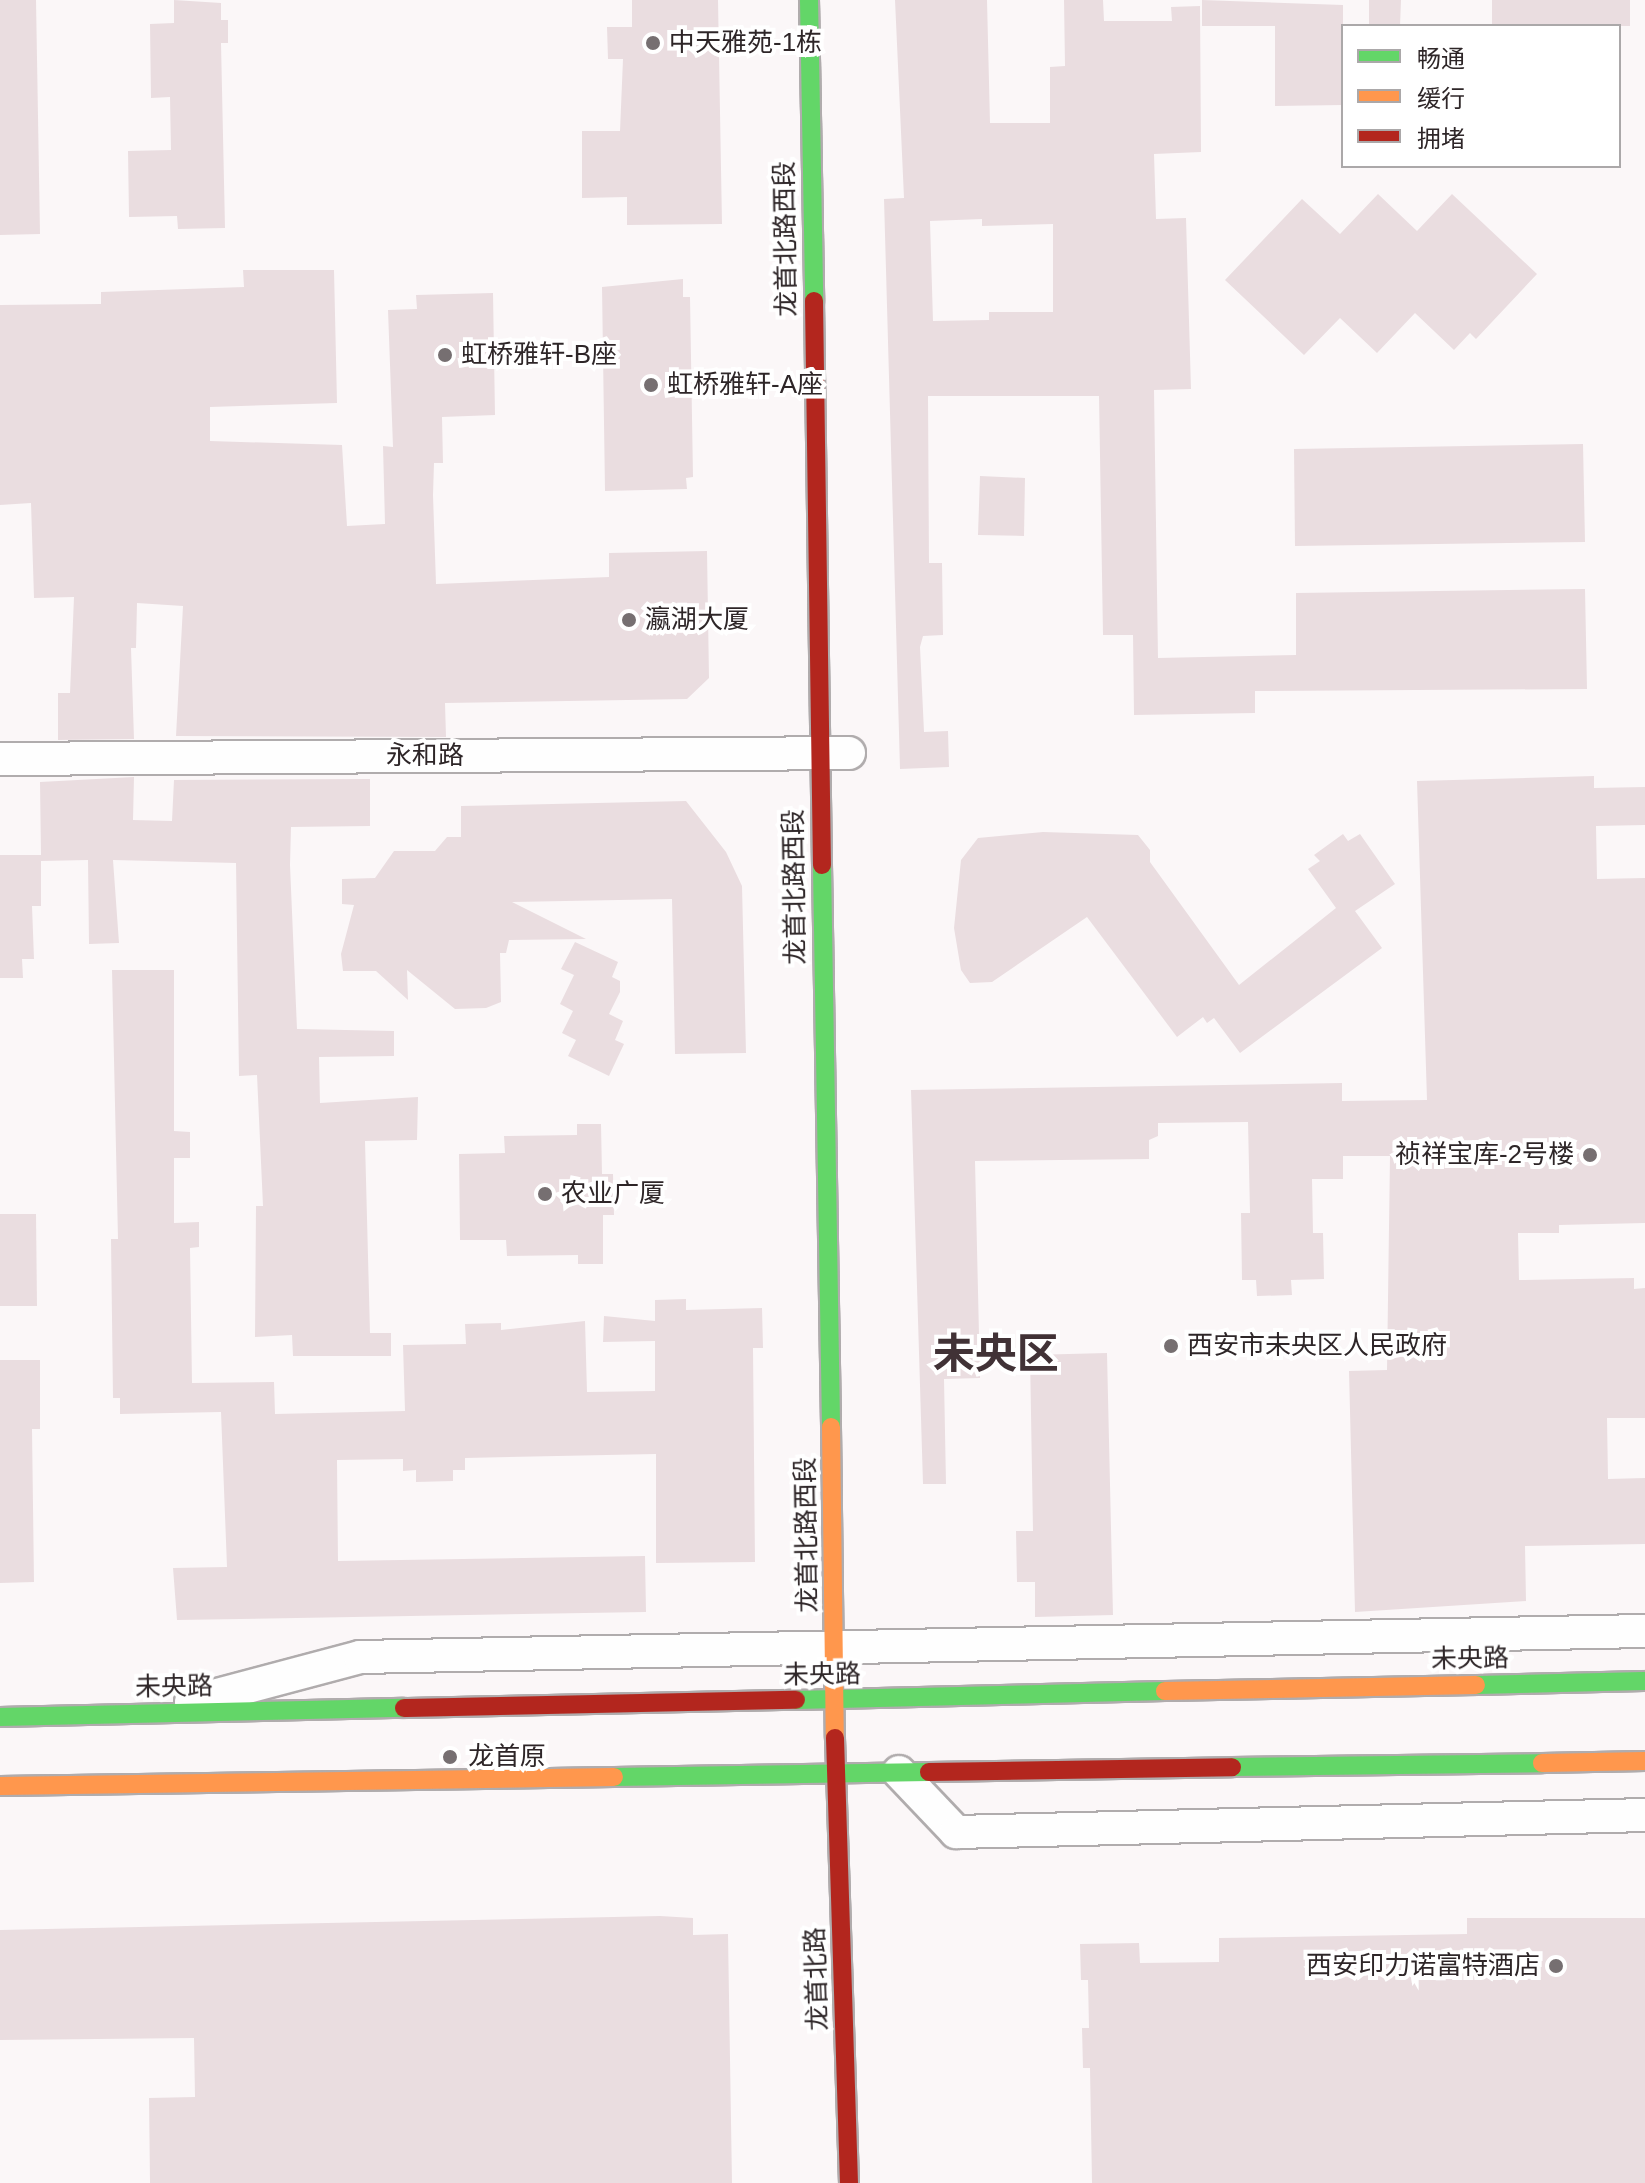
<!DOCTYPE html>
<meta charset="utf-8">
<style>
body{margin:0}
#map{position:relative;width:1645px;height:2183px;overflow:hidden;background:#fbf7f8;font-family:Arial,"Noto Sans SC",sans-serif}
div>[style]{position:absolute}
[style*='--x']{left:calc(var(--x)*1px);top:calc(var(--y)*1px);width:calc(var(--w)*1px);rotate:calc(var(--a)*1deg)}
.building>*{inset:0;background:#eadde0}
.roads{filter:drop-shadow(2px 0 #b0acad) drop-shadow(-2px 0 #b0acad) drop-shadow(0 2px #b0acad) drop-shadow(0 -2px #b0acad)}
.street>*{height:32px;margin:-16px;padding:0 16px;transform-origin:16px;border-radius:16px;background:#fefefe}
.fast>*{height:18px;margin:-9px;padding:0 9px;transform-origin:9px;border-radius:9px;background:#63d668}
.slow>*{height:18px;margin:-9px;padding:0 9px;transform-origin:9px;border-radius:9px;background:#ff974d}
.jam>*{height:18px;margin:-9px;padding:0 9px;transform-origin:9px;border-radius:9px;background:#b3261e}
.dots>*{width:22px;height:22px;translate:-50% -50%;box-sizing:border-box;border:4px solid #fff;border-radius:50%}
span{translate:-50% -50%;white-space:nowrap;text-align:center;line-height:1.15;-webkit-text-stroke:8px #fff;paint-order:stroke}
.poi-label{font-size:26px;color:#2e2628}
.left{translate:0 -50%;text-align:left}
.right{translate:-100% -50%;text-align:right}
.street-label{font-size:26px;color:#2e2628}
.town-label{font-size:42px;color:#413236;font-weight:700}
.legend{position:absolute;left:1341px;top:24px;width:280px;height:144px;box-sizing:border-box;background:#fff;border:2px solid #aba8a9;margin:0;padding:10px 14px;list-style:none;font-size:24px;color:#2e2628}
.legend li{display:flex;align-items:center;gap:16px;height:40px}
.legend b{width:40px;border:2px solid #aba8a9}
</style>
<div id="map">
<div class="building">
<i style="clip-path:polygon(0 0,36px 0,40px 234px,0 235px)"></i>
<i style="clip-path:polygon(174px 0,221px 3px,221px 20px,228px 20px,228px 43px,221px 43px,225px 228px,178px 229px,177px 216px,129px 217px,128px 151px,171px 150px,170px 97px,151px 98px,150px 24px,174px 23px)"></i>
<i style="clip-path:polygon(632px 0,718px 0,722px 224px,627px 225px,627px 197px,582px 198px,582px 131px,620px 131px,623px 59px,608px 59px,607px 27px,632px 27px)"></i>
<i style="clip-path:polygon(evenodd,895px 0,987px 0,990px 123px,1050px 123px,1050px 67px,1065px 66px,1064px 0,1103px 0,1104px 21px,1172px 21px,1171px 7px,1200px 6px,1201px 152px,1154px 154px,1156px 219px,1186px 218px,1191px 389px,1154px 390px,1158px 658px,1296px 655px,1296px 593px,1585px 589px,1587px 689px,1255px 691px,1255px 713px,1134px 715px,1133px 635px,1103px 635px,1099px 396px,928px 396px,929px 563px,942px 563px,943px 635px,923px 636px,920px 647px,924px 732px,948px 731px,949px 767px,900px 769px,884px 199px,904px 198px,895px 0,982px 219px,982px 226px,1053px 224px,1053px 312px,989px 312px,989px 320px,933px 321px,930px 221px,982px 219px)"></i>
<i style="clip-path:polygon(1202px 0,1343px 5px,1343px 105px,1275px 106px,1275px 26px,1202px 26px)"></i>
<i style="clip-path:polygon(1369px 0,1401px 0,1400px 26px,1369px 26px)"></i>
<i style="clip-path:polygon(1492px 0,1630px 0,1630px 26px,1492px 26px)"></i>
<i style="clip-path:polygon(1378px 194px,1417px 231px,1452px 194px,1537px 274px,1476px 339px,1470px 333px,1454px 350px,1415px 313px,1377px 353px,1340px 318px,1304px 355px,1225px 280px,1302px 199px,1340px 234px)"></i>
<i style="clip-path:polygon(243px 270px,334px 270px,337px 403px,210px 407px,210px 441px,342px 445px,347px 526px,385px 524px,383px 446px,393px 447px,388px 310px,417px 309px,416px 295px,493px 293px,495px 415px,442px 417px,443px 463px,434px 463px,433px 495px,436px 584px,609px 577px,609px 553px,707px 551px,709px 678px,687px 699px,445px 703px,446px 737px,176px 736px,183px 606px,137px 603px,136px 648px,131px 648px,134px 739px,58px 740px,58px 693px,70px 693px,74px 597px,34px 598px,31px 503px,0 505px,0 305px,101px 304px,101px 292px,244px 287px)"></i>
<i style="clip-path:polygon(683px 279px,683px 297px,690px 297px,693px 477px,686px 478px,687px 489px,605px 491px,602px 287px)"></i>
<i style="clip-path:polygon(1583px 444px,1585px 542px,1295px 546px,1294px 449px)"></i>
<i style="clip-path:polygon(980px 476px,1025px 478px,1024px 536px,978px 535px)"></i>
<i style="clip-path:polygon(1594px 776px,1594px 788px,1645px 787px,1645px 825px,1596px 826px,1597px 879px,1645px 878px,1645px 1223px,1559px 1225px,1559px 1233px,1518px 1233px,1519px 1280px,1634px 1278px,1634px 1289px,1645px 1288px,1645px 1418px,1607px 1418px,1608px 1479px,1645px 1478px,1645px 1544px,1525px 1546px,1526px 1601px,1355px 1612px,1349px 1371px,1387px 1370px,1390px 1156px,1343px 1156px,1343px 1179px,1312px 1179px,1313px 1233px,1323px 1233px,1324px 1279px,1291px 1280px,1292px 1295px,1257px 1296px,1256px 1280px,1242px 1280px,1241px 1213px,1250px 1213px,1248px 1122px,1158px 1123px,1158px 1136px,1149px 1140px,1149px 1159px,975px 1161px,980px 1378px,944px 1379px,946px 1484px,923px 1484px,911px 1090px,1342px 1083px,1342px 1101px,1427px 1100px,1417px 781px)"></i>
<i style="clip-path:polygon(134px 777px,133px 820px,172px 821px,174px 780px,370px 779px,370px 826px,291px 827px,290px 865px,297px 1029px,394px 1031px,394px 1056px,319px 1057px,320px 1103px,418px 1097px,417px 1140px,365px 1141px,370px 1333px,391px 1333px,391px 1356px,293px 1356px,292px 1335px,255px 1337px,256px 1206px,263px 1206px,257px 1075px,239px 1076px,236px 863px,113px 860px,119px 943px,89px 944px,88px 860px,41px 861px,41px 906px,32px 906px,34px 959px,22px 959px,23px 978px,0 978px,0 855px,41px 855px,40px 782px)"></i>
<i style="clip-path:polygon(686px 801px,726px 852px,742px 886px,746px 1053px,675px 1054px,672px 899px,512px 902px,586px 939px,509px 940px,506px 953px,500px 953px,501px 1002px,486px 1008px,455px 1009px,407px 970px,408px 1000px,376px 971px,343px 971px,341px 954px,354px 905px,342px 904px,342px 879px,375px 878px,394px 851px,435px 851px,447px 837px,461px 837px,461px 806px)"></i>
<i style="clip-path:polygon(1043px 832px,1138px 835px,1150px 850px,1150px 862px,1239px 985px,1336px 908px,1308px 869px,1320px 861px,1314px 855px,1343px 834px,1348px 841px,1360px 834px,1395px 884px,1355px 911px,1382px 948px,1240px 1053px,1214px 1018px,1207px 1023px,1203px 1017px,1177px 1037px,1087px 917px,992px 982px,970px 983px,961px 970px,954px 928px,961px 860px,978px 838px)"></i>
<i style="clip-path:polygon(575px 942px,618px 962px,612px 977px,620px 981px,620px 992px,609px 1014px,623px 1021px,615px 1040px,624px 1044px,609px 1076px,568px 1056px,576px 1040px,562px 1033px,573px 1011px,560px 1004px,574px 975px,561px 969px)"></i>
<i style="clip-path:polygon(112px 970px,174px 970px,174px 1131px,190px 1132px,190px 1158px,174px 1158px,174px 1223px,199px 1222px,199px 1247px,190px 1248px,192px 1383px,274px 1382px,275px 1414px,405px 1411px,403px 1345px,466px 1344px,465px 1324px,501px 1323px,501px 1330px,585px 1321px,587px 1392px,655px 1391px,655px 1341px,603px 1342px,604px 1316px,655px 1321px,655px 1300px,686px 1299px,686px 1310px,762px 1308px,763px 1348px,753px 1348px,755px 1562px,656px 1563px,656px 1454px,465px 1458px,465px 1470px,453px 1470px,453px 1481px,416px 1482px,416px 1470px,403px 1471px,403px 1459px,337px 1460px,338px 1561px,645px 1556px,646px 1612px,177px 1620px,173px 1568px,227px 1567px,221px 1412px,120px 1414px,120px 1398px,113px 1398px,111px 1239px,118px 1239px)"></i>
<i style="clip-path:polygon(577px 1124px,601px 1124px,602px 1174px,613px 1174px,614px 1215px,603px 1215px,603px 1264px,578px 1264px,578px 1255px,507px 1256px,506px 1240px,460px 1240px,459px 1154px,505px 1153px,504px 1136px,577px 1135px)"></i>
<i style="clip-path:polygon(0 1214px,36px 1214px,37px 1306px,0 1306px)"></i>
<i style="clip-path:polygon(1107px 1353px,1113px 1615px,1035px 1617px,1035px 1582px,1017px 1582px,1016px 1531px,1033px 1531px,1030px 1355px)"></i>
<i style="clip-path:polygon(0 1360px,40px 1360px,40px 1429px,32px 1429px,34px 1582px,0 1583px)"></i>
<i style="clip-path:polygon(660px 1916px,693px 1918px,693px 1935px,728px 1934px,732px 2183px,150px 2183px,149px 2098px,195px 2097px,194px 2038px,0 2040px,0 1930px)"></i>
<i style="clip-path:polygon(1467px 1918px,1645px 1918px,1645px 2183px,1092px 2183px,1090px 2068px,1083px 2068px,1082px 2028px,1089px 2028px,1088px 1980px,1081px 1980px,1080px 1944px,1139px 1943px,1140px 1963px,1219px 1962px,1219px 1938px,1467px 1934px)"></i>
</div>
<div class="roads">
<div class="street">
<i style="--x:0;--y:759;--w:849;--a:-0.4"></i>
<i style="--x:191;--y:1702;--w:175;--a:-14.9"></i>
<i style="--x:360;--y:1657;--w:1285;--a:-1.16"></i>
<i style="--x:899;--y:1772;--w:83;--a:46.5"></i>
<i style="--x:956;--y:1832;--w:689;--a:-1.41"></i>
</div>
<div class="fast">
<i style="--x:809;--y:0;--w:301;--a:89"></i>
<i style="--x:822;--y:865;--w:562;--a:89.08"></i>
<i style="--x:1476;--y:1685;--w:169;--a:-1.4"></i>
<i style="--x:796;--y:1700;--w:369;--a:-1.4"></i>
<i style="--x:0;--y:1717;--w:404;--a:-1.3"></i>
<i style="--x:1232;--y:1767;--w:310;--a:-0.7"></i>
<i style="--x:614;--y:1777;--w:315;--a:-0.9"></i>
</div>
<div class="slow">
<i style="--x:831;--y:1427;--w:311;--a:89.3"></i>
<i style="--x:1165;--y:1691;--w:311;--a:-1.1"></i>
<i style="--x:1542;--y:1763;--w:103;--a:-1.1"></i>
<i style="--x:0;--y:1786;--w:614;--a:-0.84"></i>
</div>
<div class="jam">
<i style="--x:814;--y:301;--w:564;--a:89.19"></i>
<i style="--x:404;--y:1708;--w:392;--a:-1.2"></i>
<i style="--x:835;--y:1738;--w:445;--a:88.2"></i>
<i style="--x:929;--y:1772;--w:303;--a:-0.9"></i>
</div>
</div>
<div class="dots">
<i style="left:653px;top:43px;background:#766f71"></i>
<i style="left:445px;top:355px;background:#766f71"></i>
<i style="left:651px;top:385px;background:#766f71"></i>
<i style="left:629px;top:620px;background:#766f71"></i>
<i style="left:1590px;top:1155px;background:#766f71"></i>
<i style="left:545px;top:1194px;background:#766f71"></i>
<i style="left:1171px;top:1346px;background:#766f71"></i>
<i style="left:450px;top:1757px;background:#766f71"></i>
<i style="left:1556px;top:1966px;background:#766f71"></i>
</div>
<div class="poi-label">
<span class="left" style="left:669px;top:43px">中天雅苑-1栋</span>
<span class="left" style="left:461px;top:355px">虹桥雅轩-B座</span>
<span class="left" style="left:667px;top:385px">虹桥雅轩-A座</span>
<span class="left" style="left:645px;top:620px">瀛湖大厦</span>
<span class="right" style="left:1574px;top:1155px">祯祥宝库-2号楼</span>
<span class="left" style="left:561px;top:1194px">农业广厦</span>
<span class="left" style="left:1187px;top:1346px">西安市未央区人民政府</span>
<span class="left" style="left:468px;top:1757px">龙首原</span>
<span class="right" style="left:1540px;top:1966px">西安印力诺富特酒店</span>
</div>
<div class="street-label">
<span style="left:786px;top:239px;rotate:-91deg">龙首北路西段</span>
<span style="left:425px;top:756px">永和路</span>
<span style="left:795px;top:887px;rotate:-91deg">龙首北路西段</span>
<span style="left:807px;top:1535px;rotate:-91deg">龙首北路西段</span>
<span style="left:1470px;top:1659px;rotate:-1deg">未央路</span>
<span style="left:822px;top:1675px;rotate:-1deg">未央路</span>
<span style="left:174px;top:1687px;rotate:-1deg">未央路</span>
<span style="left:817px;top:1979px;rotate:-92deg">龙首北路</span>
</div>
<div class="town-label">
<span style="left:996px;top:1354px">未央区</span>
</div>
<ul class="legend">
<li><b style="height:10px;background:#63d668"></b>畅通</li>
<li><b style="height:10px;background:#ff974d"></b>缓行</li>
<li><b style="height:10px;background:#b3261e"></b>拥堵</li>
</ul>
</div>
